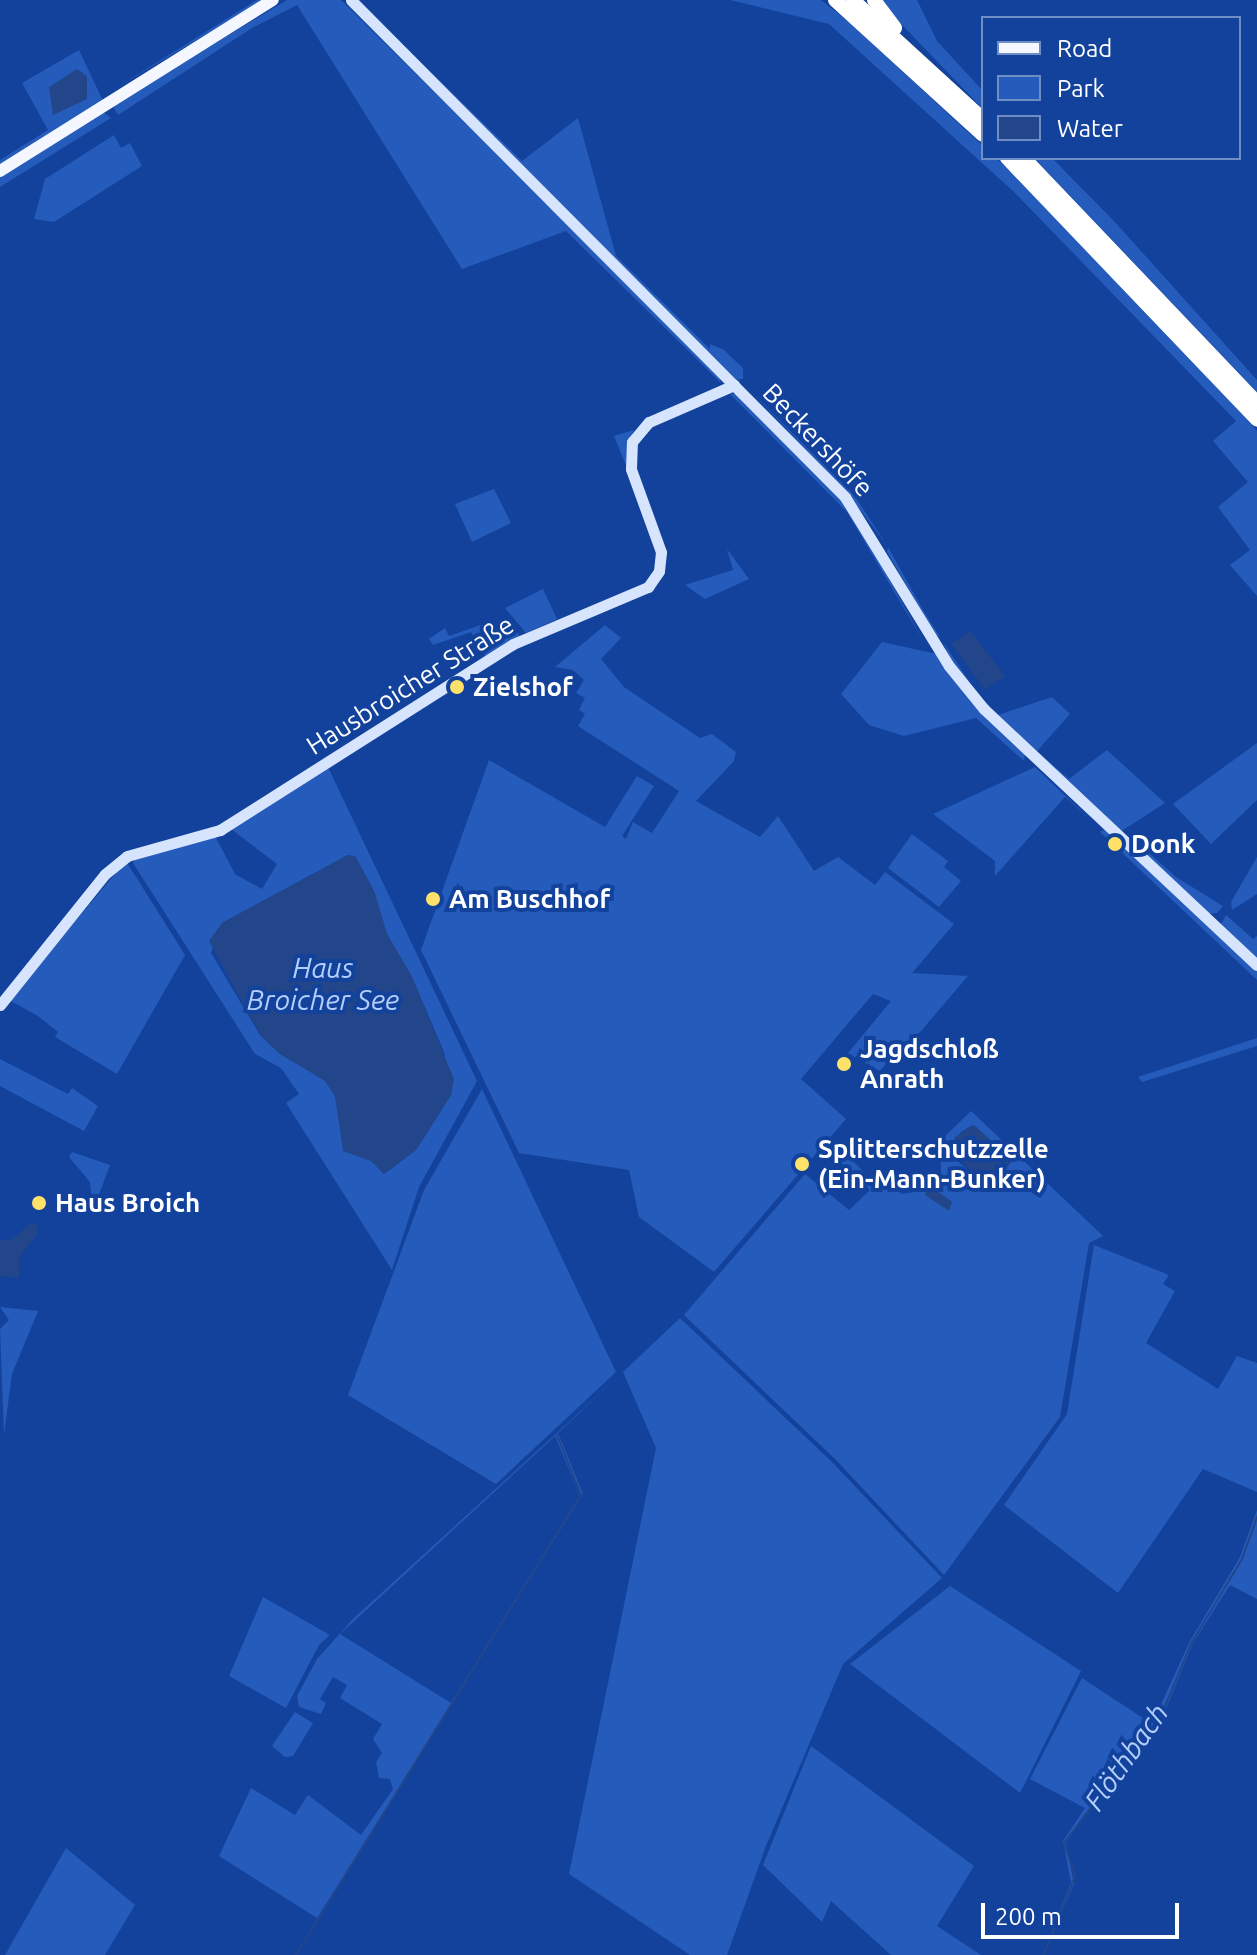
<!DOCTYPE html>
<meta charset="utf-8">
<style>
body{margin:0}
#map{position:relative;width:1257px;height:1955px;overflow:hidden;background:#12429c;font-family:Ubuntu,sans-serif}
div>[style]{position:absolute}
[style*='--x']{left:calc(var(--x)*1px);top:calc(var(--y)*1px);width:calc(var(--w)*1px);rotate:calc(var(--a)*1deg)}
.green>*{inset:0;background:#255bbb}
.water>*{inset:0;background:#23468a}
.stream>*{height:2px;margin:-1px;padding:0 1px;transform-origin:1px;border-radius:1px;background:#23468a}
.secondary>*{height:11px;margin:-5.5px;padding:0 5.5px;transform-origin:5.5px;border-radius:5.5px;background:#d7e4fd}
.primary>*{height:12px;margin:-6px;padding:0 6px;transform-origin:6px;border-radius:6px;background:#f4f7ff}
.highway>*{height:14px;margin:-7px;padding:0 7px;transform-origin:7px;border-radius:7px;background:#fff}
.dots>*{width:22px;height:22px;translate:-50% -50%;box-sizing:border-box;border:4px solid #12429c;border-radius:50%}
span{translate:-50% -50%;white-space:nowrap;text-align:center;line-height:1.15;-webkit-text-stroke:8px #12429c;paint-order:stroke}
.street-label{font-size:26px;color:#fff}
.poi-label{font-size:26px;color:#fff;font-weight:700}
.left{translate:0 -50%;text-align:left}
.water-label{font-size:28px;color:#b4cefb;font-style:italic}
.legend{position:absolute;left:981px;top:16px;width:260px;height:144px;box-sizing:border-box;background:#12429c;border:2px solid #718ec4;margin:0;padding:10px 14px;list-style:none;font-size:24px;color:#fff}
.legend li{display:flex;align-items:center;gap:16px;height:40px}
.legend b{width:40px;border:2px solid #718ec4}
.scale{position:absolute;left:981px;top:1903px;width:198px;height:36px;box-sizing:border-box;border:4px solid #fff;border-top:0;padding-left:10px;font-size:24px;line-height:28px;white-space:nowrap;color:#fff;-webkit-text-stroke:6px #12429c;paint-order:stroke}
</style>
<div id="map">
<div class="green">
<i style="clip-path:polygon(257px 0,263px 0,108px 93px)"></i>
<i style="clip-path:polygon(287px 0,341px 0,717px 371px,721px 383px,566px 231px,462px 269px,297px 5px,252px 28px,118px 115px,112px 105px)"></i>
<i style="clip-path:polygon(357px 0,522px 161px,578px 118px,616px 256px,710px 349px,710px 344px,724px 350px,743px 368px,743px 379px,736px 380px)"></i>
<i style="clip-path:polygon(730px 0,821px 0,850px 23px,983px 146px,983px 158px,996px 158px,1058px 217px,1229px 400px,1257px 431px,1257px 596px,1230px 565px,1250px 550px,1218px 507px,1248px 482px,1213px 441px,1236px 421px,1014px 192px,829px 24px)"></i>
<i style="clip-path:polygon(878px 0,917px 0,937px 41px,983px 91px,983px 109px)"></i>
<i style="clip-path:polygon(79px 50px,103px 101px,0 166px,0 160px,48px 130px,22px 83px)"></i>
<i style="clip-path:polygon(103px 112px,111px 118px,0 187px,0 176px)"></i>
<i style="clip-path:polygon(114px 135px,121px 148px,130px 143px,142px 166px,54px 222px,34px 219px,45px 179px)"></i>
<i style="clip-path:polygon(1034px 158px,1052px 158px,1114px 221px,1257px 380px,1257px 392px)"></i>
<i style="clip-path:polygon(743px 383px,854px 495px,886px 544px,846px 491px)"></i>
<i style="clip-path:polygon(730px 394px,737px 394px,847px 503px,925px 644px,847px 512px)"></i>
<i style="clip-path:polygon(634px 430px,627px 444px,627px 468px,614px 436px)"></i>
<i style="clip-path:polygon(494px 489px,511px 523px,472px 542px,455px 504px)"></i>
<i style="clip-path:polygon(888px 547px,923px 610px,940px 637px,935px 634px,887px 552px)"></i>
<i style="clip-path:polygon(727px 549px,749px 579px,705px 599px,685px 585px,733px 570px)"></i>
<i style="clip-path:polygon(543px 589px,557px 619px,526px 633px,505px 608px)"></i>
<i style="clip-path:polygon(489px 622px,493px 632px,511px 625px,520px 636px,486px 657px,471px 632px,433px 645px,429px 639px,445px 628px,449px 636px)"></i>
<i style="clip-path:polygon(605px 625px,621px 638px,601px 659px,624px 687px,700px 738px,712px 734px,736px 752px,734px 761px,696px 801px,760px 837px,778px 816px,814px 871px,838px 857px,875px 885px,885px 872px,954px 924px,912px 973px,968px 976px,891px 1066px,887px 1063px,880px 1071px,848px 1053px,891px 1001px,873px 994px,801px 1079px,846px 1119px,714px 1272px,639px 1217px,629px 1170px,519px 1153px,421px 950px,489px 760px,605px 827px,637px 776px,654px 786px,622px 836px,626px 839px,633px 822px,652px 833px,679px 791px,578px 726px,585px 714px,579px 710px,585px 698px,576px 693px,584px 680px,573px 670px,555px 667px)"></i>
<i style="clip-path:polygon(882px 642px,937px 654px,1025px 754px,1024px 761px,976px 718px,904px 736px,869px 725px,841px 694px)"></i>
<i style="clip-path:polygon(943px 642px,978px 695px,998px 715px,1052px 697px,1070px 714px,1037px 751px,1069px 779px,1107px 750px,1165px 803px,1120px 832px,997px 718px,976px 696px,950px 659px)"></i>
<i style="clip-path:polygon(1257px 743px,1257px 800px,1211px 844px,1173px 804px)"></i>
<i style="clip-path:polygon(evenodd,328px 767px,477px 1081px,419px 1187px,392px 1270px,286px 1103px,299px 1094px,281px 1068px,255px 1054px,133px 863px,135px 857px,215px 836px,235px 874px,262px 889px,277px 864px,231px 829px,328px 767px,348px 855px,356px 857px,387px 934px,412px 977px,444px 1052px,451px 1095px,416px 1150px,384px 1174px,372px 1161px,344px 1151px,335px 1096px,325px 1080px,280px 1054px,260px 1035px,211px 953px,222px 923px,348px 855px)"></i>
<i style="clip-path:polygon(1035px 767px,1098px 827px,1065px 797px,995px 876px,995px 861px,933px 814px)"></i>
<i style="clip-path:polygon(1105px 829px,1257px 971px,1257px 980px,1100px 832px)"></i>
<i style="clip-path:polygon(912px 834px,948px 861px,944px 867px,961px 881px,939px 907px,888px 868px)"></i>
<i style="clip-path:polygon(1130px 836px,1176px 877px,1223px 906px,1217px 913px,1208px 914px,1129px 841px)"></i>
<i style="clip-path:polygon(1257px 857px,1257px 894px,1232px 910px,1231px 902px)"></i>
<i style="clip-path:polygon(126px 861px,185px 955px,117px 1074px,55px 1037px,58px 1032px,38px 1016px,9px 1000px)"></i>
<i style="clip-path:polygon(1226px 915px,1253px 939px,1257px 936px,1257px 960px,1221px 924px)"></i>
<i style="clip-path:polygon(1257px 1038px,1257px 1046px,1142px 1082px,1138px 1077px)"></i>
<i style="clip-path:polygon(0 1059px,68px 1094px,72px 1088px,98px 1106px,84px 1131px,0 1086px)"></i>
<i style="clip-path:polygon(482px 1089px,616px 1372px,496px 1484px,348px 1395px,424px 1190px)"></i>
<i style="clip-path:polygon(evenodd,971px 1111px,1103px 1236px,1089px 1243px,1060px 1417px,944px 1575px,835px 1459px,684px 1315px,805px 1174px,849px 1210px,870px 1190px,827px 1149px,834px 1141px,880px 1189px,886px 1184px,902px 1194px,914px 1192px,941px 1173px,940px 1141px,971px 1111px,973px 1125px,988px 1188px,952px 1156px,961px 1132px,973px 1125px)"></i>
<i style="clip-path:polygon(72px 1152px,110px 1165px,93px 1211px,90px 1182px,69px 1157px)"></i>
<i style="clip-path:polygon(1094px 1245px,1169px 1275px,1163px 1284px,1175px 1291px,1146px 1343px,1218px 1389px,1237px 1356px,1257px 1363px,1257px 1492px,1203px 1469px,1118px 1593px,1004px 1505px,1067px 1414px)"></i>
<i style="clip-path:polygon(0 1307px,38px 1311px,12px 1374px,4px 1435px,0 1329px,9px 1320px)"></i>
<i style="clip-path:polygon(680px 1318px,832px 1462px,942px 1578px,843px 1664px,766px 1846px,727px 1955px,690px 1955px,569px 1874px,656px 1448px,623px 1372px)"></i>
<i style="clip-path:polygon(evenodd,617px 1378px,558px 1433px,583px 1494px,294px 1955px,317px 1918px,219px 1856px,251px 1788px,295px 1815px,308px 1795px,361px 1835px,393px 1789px,390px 1779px,379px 1778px,376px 1762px,382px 1753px,373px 1739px,382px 1724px,340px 1698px,347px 1685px,333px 1677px,320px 1699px,326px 1703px,321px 1714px,299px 1707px,297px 1696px,317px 1659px,352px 1620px,617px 1378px,555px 1436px,580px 1495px,451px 1703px,340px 1634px,555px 1436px)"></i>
<i style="clip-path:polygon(1257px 1510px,1257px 1599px,1230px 1585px,1193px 1643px,1163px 1716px,1081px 1819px,1066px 1843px,1074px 1884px,1043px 1955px,1071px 1882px,1063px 1841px,1085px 1808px,1030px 1779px,1082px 1678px,1152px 1724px,1190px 1641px,1240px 1557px)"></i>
<i style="clip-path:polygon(950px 1586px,1081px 1671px,1020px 1793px,850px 1664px)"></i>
<i style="clip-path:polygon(263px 1597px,330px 1635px,319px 1645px,286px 1708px,229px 1676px)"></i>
<i style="clip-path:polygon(295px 1712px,313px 1723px,293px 1756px,285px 1757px,272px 1746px)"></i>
<i style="clip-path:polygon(811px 1746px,974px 1866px,937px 1926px,981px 1955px,891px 1955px,831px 1901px,822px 1922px,763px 1865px)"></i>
<i style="clip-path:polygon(66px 1848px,135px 1905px,105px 1955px,5px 1955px)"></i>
</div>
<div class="water">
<i style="clip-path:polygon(77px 69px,87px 76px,87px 99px,53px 115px,49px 87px)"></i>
<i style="clip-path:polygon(970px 631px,1005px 676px,985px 689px,951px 644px)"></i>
<i style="clip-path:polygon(348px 855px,356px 857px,375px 893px,387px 934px,412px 977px,454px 1079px,451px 1095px,416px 1150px,384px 1174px,371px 1161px,343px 1151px,335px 1096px,325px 1081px,280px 1054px,260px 1035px,209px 941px,222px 923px)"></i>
<i style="clip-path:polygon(974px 1125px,1013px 1160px,991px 1188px,950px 1151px,955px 1137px)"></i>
<i style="clip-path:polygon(929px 1185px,952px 1202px,949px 1211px,925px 1195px)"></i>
<i style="clip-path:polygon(30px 1224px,37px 1224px,37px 1234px,19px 1258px,19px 1278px,0 1276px,0 1240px,11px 1240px)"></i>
</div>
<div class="stream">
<i style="--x:296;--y:1955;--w:541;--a:-58.22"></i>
<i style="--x:581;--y:1495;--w:65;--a:-111.8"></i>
<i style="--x:1044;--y:1955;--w:85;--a:-68.6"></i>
<i style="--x:1075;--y:1876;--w:35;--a:-108"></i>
<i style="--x:1064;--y:1843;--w:160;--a:-52.6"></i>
<i style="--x:1161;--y:1716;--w:80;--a:-67.3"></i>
<i style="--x:1192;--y:1642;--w:97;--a:-58.9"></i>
<i style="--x:1242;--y:1559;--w:45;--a:-70.3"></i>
</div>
<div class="secondary">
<i style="--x:351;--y:0;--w:701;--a:45.17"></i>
<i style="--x:845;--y:497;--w:198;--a:58.4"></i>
<i style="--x:949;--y:666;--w:55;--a:50.9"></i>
<i style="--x:984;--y:709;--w:374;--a:43.2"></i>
<i style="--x:0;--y:1005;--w:168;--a:-51.3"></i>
<i style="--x:105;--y:874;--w:28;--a:-39"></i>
<i style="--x:127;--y:856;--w:97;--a:-15.6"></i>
<i style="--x:220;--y:830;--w:347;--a:-32.4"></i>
<i style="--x:513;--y:644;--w:147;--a:-22.9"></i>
<i style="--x:648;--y:587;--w:19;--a:-55"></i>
<i style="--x:659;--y:571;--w:19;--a:-84"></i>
<i style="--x:661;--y:552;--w:88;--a:-109.9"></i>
<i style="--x:631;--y:469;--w:27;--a:-88"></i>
<i style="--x:632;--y:442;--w:26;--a:-50"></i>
<i style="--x:649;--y:422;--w:93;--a:-23.5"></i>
</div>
<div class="primary">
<i style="--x:0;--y:171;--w:322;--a:-32.1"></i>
</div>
<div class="highway">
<i style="--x:835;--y:0;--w:200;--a:42.4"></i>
<i style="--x:853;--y:0;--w:176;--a:42.5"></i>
<i style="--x:874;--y:0;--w:35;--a:53"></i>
<i style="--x:1007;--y:158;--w:362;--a:46.3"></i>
<i style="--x:1024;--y:158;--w:338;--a:46.4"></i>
</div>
<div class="dots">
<i style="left:457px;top:687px;background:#ffe16a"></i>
<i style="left:1115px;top:844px;background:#ffe16a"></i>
<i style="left:433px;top:899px;background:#ffe16a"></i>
<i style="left:844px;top:1064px;background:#ffe16a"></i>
<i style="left:802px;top:1164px;background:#ffe16a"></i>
<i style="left:39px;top:1203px;background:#ffe16a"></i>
</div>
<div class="street-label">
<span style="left:818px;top:440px;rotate:46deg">Beckershöfe</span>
<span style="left:410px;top:685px;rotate:-32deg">Hausbroicher Straße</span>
</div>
<div class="poi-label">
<span class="left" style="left:473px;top:687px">Zielshof</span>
<span class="left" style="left:1131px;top:844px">Donk</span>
<span class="left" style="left:449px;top:899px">Am Buschhof</span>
<span class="left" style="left:860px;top:1064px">Jagdschloß<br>Anrath</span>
<span class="left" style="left:818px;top:1164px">Splitterschutzzelle<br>(Ein-Mann-Bunker)</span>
<span class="left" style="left:55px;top:1203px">Haus Broich</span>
</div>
<div class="water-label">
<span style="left:323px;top:984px">Haus<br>Broicher See</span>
<span style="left:1126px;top:1757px;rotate:-55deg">Flöthbach</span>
</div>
<ul class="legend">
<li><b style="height:10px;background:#f4f7ff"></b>Road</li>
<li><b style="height:22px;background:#255bbb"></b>Park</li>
<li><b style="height:22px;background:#23468a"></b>Water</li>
</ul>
<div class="scale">200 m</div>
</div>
